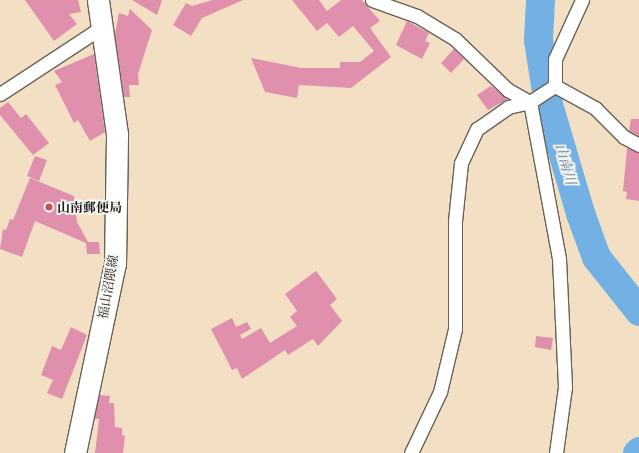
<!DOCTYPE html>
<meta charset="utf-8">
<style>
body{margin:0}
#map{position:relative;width:639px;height:453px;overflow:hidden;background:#f3e0c4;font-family:"Libre Caslon Text","Noto Serif JP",serif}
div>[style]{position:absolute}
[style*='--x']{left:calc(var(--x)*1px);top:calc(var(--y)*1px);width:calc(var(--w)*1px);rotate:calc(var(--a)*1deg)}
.river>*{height:29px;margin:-14.5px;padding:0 14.5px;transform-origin:14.5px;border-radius:14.5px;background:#73b1e5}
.building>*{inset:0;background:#e090ad}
.roads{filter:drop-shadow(1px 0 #676157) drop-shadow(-1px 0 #676157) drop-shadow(0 1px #676157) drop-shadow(0 -1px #676157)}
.minor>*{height:13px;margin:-6.5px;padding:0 6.5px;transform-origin:6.5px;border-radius:6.5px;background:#fff}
.primary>*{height:21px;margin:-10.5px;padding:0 10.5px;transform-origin:10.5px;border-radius:10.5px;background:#fff}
.dots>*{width:11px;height:11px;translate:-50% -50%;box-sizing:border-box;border:2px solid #fdfcf7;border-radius:50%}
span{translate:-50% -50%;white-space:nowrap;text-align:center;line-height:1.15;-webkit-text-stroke:3.5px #fdfcf7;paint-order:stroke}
.poi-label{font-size:13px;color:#1c1c1c;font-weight:700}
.left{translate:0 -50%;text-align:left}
.street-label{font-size:13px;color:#1c1c1c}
.water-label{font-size:14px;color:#435f76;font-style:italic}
</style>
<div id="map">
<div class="river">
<i style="--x:540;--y:0;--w:40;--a:92.9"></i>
<i style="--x:538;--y:40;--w:65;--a:81.1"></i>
<i style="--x:548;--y:104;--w:114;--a:73.6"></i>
<i style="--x:580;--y:213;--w:47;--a:70"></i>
<i style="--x:596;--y:257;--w:69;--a:51.5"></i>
<i style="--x:637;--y:453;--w:3;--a:-45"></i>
</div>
<div class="building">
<i style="clip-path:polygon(25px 0,78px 0,81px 12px,69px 14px,77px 24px,54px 41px)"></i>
<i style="clip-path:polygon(132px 0,162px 0,157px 15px)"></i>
<i style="clip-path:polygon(212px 0,243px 0,202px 18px,191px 36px,173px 25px,186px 3px,192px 6px)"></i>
<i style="clip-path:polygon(292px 0,319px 0,327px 11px,341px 0,362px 0,380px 21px,370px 28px,391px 57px,351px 88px,299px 85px,297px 98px,265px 92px,251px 58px,301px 68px,340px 68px,340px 62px,360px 62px,374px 51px,353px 26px,339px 37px,327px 23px,317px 31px)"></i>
<i style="clip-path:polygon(130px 9px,152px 30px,138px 74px,139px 85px,129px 85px,130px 97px,124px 97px,115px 34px,119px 13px,128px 16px)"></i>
<i style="clip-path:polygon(407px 21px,429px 33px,425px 41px,430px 43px,422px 59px,396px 45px)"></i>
<i style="clip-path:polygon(454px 49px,464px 59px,451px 73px,441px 63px)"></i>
<i style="clip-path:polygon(94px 54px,105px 132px,90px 141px,78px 120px,74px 123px,55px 85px,62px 82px,54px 71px)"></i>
<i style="clip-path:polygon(491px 86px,508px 99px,488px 110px,477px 95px)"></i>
<i style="clip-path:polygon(8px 102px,21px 118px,26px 114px,49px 143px,33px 155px,0 115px,0 108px)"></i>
<i style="clip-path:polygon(631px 119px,639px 119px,639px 136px,629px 131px)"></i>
<i style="clip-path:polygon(627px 148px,639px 153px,639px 201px,626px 199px,627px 192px,623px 191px)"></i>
<i style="clip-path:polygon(35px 156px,47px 160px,39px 181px,27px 176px)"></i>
<i style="clip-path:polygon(30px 178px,74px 196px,77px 222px,88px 242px,99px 242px,100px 254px,87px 254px,86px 243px,35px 221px,22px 257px,0 249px,3px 229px,6px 230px,10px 219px,13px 220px)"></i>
<i style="clip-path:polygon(316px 271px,337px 299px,330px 305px,342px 321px,318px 346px,313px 339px,288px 355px,285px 350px,242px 379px,237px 368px,232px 370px,211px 329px,232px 318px,236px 327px,247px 322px,251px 329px,240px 335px,242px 339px,261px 328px,270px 343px,297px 326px,290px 317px,297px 311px,285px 294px)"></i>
<i style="clip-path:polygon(71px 327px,87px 335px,62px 399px,47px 393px,53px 380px,41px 375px,52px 346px,61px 350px)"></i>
<i style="clip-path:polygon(536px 336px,553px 338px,551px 350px,535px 347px)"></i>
<i style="clip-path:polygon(99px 395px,110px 396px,109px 403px,114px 403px,115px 427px,122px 428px,122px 435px,125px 436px,123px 453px,95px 453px,99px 419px,94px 419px)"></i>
</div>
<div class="roads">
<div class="minor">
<i style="--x:372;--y:0;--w:48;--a:19.6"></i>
<i style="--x:417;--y:16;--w:44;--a:31.2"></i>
<i style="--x:455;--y:39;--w:74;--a:43.9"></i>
<i style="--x:508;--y:90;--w:25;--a:29"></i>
<i style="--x:530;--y:102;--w:160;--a:79.5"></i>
<i style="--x:559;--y:259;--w:128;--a:87.3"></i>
<i style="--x:565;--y:387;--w:67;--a:97.8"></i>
<i style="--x:555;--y:86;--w:46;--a:28.8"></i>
<i style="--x:595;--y:108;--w:41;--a:45"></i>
<i style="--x:624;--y:137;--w:17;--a:28"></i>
<i style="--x:555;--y:86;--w:27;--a:-90"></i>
<i style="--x:555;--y:59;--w:65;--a:-65.4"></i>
<i style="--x:0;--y:94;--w:122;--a:-33.3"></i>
<i style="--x:411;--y:453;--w:68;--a:-64.6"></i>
<i style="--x:440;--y:392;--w:65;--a:-76.6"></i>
<i style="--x:455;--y:329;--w:108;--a:-90"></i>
<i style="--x:455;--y:221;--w:58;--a:-84.1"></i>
<i style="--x:461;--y:163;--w:38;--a:-65"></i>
<i style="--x:477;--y:129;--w:38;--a:-35"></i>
<i style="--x:508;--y:107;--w:23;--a:-13"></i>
<i style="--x:530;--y:102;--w:30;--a:-33"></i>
</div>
<div class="primary">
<i style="--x:75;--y:453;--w:193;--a:-78.1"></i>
<i style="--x:115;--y:264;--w:130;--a:-89.1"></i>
<i style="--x:117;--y:134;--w:135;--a:-98.1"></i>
</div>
</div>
<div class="dots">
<i style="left:49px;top:207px;background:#d1495b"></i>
</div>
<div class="poi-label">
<span class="left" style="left:57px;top:207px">山南郵便局</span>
</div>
<div class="street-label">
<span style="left:108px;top:287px;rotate:-80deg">福山沼隈線</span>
</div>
<div class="water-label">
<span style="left:566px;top:164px;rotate:74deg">山南川</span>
</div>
</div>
